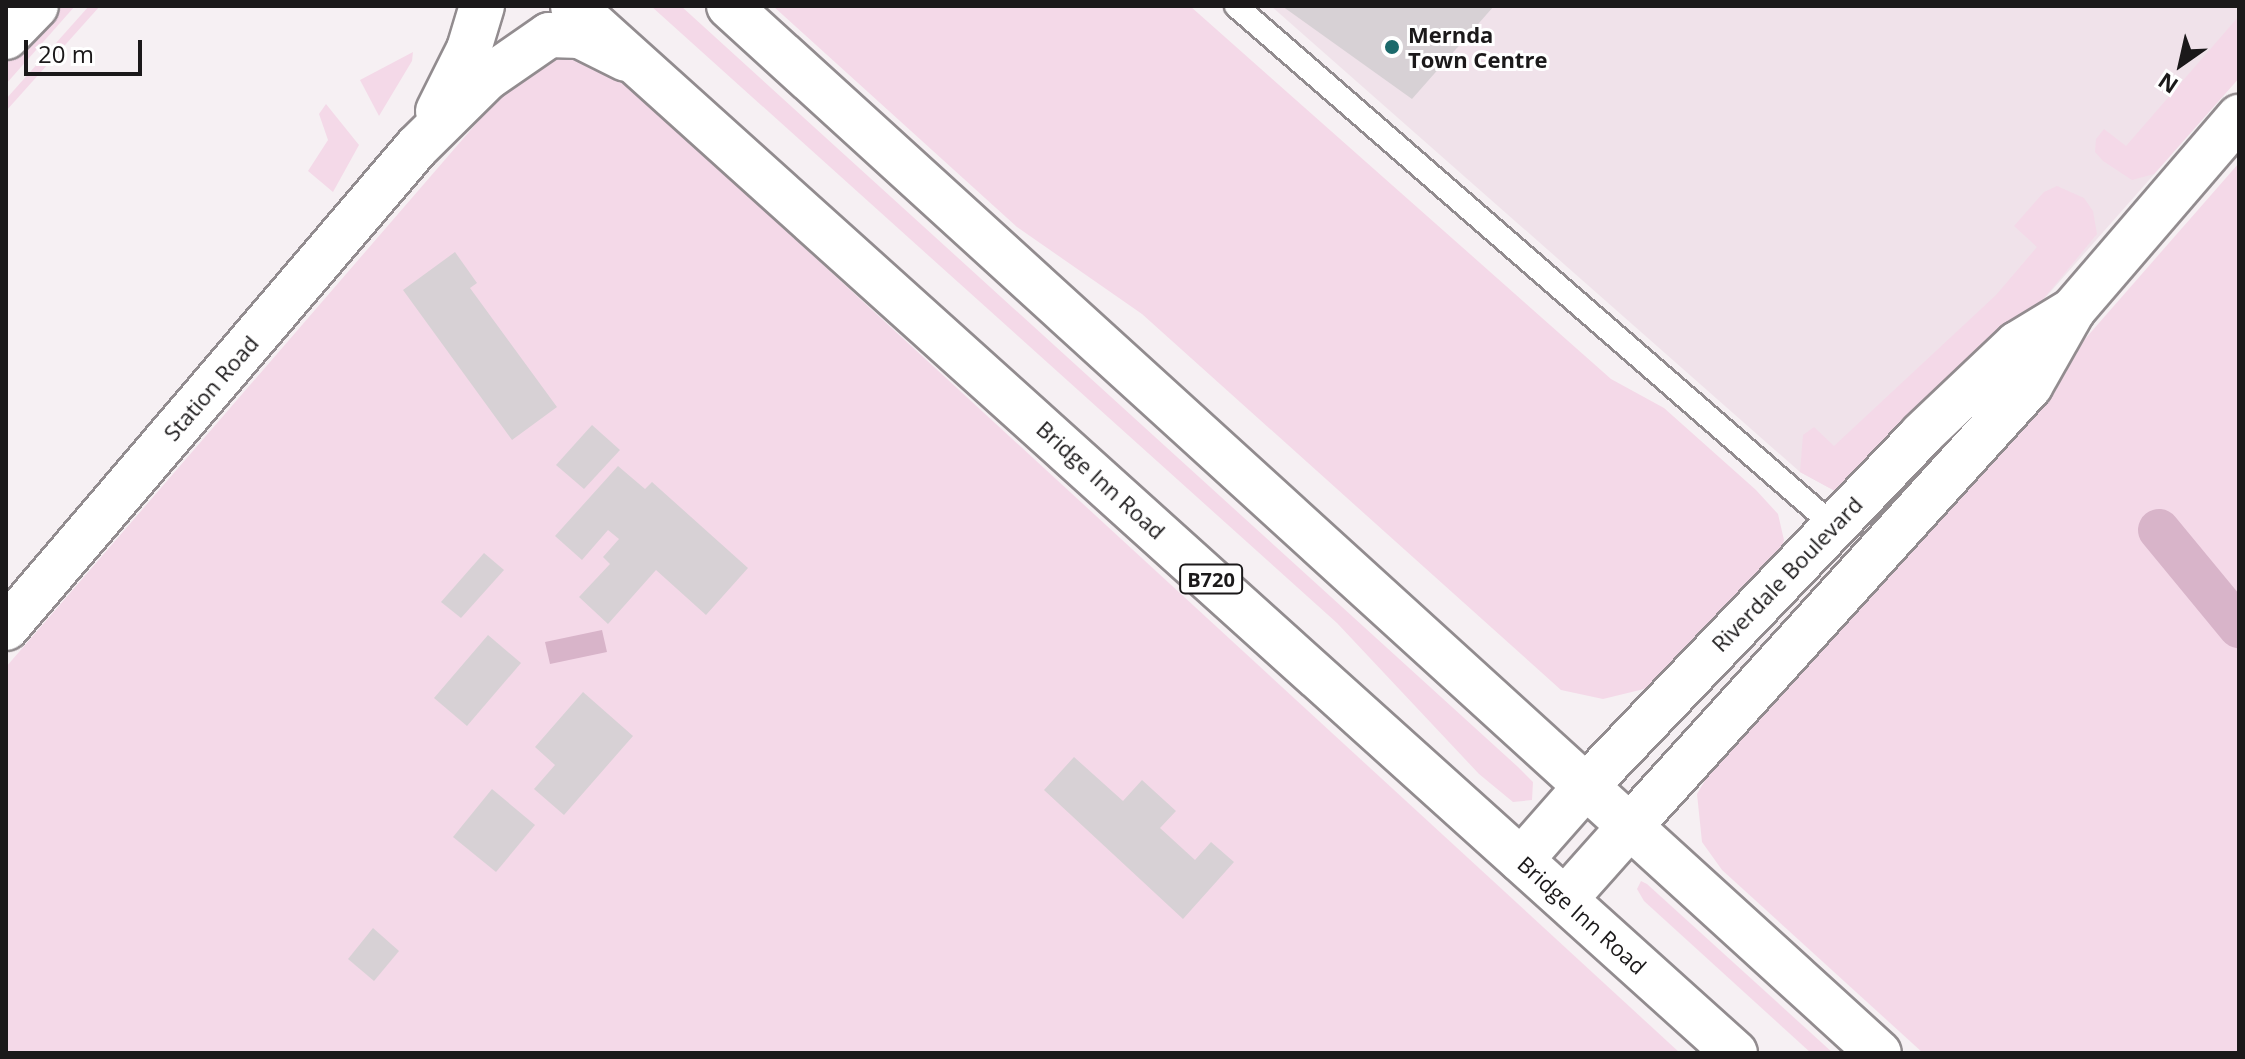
<!DOCTYPE html>
<style>
body{margin:0}
#map{position:relative;width:2245px;height:1059px;overflow:hidden;background:#f6f0f3;font-family:"Open Sans",sans-serif}
div>[style]{position:absolute}
[style*='--x']{left:calc(var(--x)*1px);top:calc(var(--y)*1px);width:calc(var(--w)*1px);rotate:calc(var(--a)*1deg)}
.built>*{inset:0;background:#f0e2ea}
.green>*{inset:0;background:#f4d9e8}
.water>*{inset:0;background:#d8b4c9}
.canal>*{height:42px;margin:-21px;padding:0 21px;transform-origin:21px;border-radius:21px;background:#d8b4c9}
.building>*{inset:0;background:#d7d1d5}
.roads{filter:drop-shadow(2px 0 #928c8f) drop-shadow(-2px 0 #928c8f) drop-shadow(0 2px #928c8f) drop-shadow(0 -2px #928c8f)}
.lane>*{height:22px;margin:-11px;padding:0 11px;transform-origin:11px;border-radius:11px;background:#fff}
.street>*{height:44px;margin:-22px;padding:0 22px;transform-origin:22px;border-radius:22px;background:#fff}
.primary>*{height:44px;margin:-22px;padding:0 22px;transform-origin:22px;border-radius:22px;background:#fff}
.dots>*{width:22px;height:22px;translate:-50% -50%;box-sizing:border-box;border:4px solid #fff;border-radius:50%}
span{translate:-50% -50%;white-space:nowrap;text-align:center;line-height:1.15;-webkit-text-stroke:6px #fff;paint-order:stroke}
.shield-label span{padding:2px 6px;background:#fff;border:2px solid;border-radius:6px;-webkit-text-stroke-width:0}
.shield-label{font-size:20px;color:#1b191a;font-weight:700}
.poi-label{font-size:22px;color:#1b191a;font-weight:700}
.left{translate:0 -50%;text-align:left}
.street-label{font-size:22px;color:#1b191a}
.frame{position:absolute;inset:0;border:8px solid #1b191a;pointer-events:none}
.north{position:absolute;left:2141px;top:24px;width:80px;height:80px;-webkit-text-stroke:6px #fff;paint-order:stroke;rotate:214deg;font-size:22px;font-weight:700;line-height:32px;text-align:center;color:#1b191a}
.north::after{content:'';display:block;margin:auto;width:28px;height:36px;background:#1b191a;clip-path:polygon(50% 0,100% 100%,50% 72%,0 100%)}
.scale{position:absolute;left:24px;top:40px;width:118px;height:36px;box-sizing:border-box;border:4px solid #1b191a;border-top:0;padding-left:10px;font-size:24px;line-height:28px;white-space:nowrap;color:#1b191a;-webkit-text-stroke:6px #fff;paint-order:stroke}
</style>
<div id="map">
<div class="built">
<i style="clip-path:polygon(1271px 6px,2239px 6px,2239px 78px,2030px 315px,1835px 491px,1800px 472px)"></i>
</div>
<div class="green">
<i style="clip-path:polygon(51px 6px,75px 6px,6px 84px,6px 53px)"></i>
<i style="clip-path:polygon(89px 6px,100px 6px,6px 111px,6px 99px)"></i>
<i style="clip-path:polygon(651px 6px,681px 6px,1518px 767px,1533px 782px,1532px 800px,1513px 802px,1479px 774px,1337px 623px)"></i>
<i style="clip-path:polygon(773px 6px,1190px 6px,1611px 379px,1664px 408px,1756px 490px,1778px 514px,1784px 540px,1778px 561px,1667px 674px,1644px 689px,1603px 699px,1561px 690px,1142px 314px,1017px 227px)"></i>
<i style="clip-path:polygon(2239px 16px,2239px 78px,2154px 174px,2132px 180px,2103px 161px,2095px 152px,2096px 139px,2104px 129px,2126px 146px)"></i>
<i style="clip-path:polygon(565px 50px,621px 79px,1680px 1053px,6px 1053px,6px 667px,520px 73px)"></i>
<i style="clip-path:polygon(413px 52px,412px 61px,379px 116px,360px 80px)"></i>
<i style="clip-path:polygon(326px 104px,359px 145px,333px 192px,308px 171px,328px 140px,319px 114px)"></i>
<i style="clip-path:polygon(2239px 163px,2239px 1053px,1923px 1053px,1722px 870px,1702px 842px,1697px 794px,1719px 757px)"></i>
<i style="clip-path:polygon(2057px 186px,2084px 198px,2093px 211px,2097px 234px,2030px 315px,1850px 485px,1835px 491px,1800px 472px,1803px 435px,1814px 427px,1834px 446px,1996px 295px,2037px 247px,2014px 226px,2044px 192px)"></i>
<i style="clip-path:polygon(1641px 881px,1647px 884px,1833px 1053px,1811px 1053px,1644px 901px,1637px 889px)"></i>
</div>
<div class="water">
<i style="clip-path:polygon(602px 630px,607px 652px,550px 664px,545px 642px)"></i>
</div>
<div class="canal">
<i style="--x:2159;--y:530;--w:126;--a:50.5"></i>
</div>
<div class="building">
<i style="clip-path:polygon(1282px 6px,1494px 6px,1412px 99px)"></i>
<i style="clip-path:polygon(455px 252px,477px 283px,470px 288px,557px 407px,512px 440px,403px 290px)"></i>
<i style="clip-path:polygon(592px 425px,620px 450px,584px 489px,556px 465px)"></i>
<i style="clip-path:polygon(618px 466px,645px 489px,652px 482px,748px 568px,706px 615px,656px 570px,608px 624px,579px 597px,610px 564px,603px 557px,619px 539px,608px 530px,582px 560px,555px 536px)"></i>
<i style="clip-path:polygon(484px 553px,504px 570px,461px 618px,441px 602px)"></i>
<i style="clip-path:polygon(488px 635px,521px 663px,467px 726px,434px 698px)"></i>
<i style="clip-path:polygon(583px 692px,633px 736px,564px 815px,534px 789px,555px 765px,535px 747px)"></i>
<i style="clip-path:polygon(1074px 757px,1123px 801px,1142px 780px,1176px 811px,1160px 828px,1195px 860px,1211px 842px,1234px 862px,1183px 919px,1044px 790px)"></i>
<i style="clip-path:polygon(492px 789px,535px 825px,496px 872px,453px 837px)"></i>
<i style="clip-path:polygon(373px 928px,399px 951px,374px 981px,348px 959px)"></i>
</div>
<div class="roads">
<div class="lane">
<i style="--x:1236;--y:6;--w:792;--a:41.01"></i>
</div>
<div class="street">
<i style="--x:6;--y:37;--w:43;--a:-45.9"></i>
<i style="--x:438;--y:111;--w:69;--a:-63.4"></i>
<i style="--x:469;--y:49;--w:45;--a:-73.2"></i>
<i style="--x:6;--y:628;--w:633;--a:-49.49"></i>
<i style="--x:417;--y:147;--w:98;--a:-44.6"></i>
<i style="--x:487;--y:78;--w:75;--a:-34.7"></i>
<i style="--x:549;--y:35;--w:31;--a:2"></i>
<i style="--x:580;--y:36;--w:51;--a:26.6"></i>
<i style="--x:1586;--y:786;--w:485;--a:-46.3"></i>
<i style="--x:1921;--y:435;--w:132;--a:-43.5"></i>
<i style="--x:2017;--y:344;--w:66;--a:-31.3"></i>
<i style="--x:1630;--y:826;--w:595;--a:-47.73"></i>
<i style="--x:2030;--y:386;--w:87;--a:-60.5"></i>
<i style="--x:2073;--y:310;--w:255;--a:-49.3"></i>
</div>
<div class="primary">
<i style="--x:573;--y:6;--w:1564;--a:42.02"></i>
<i style="--x:729;--y:6;--w:1555;--a:42.32"></i>
<i style="--x:1521;--y:860;--w:98;--a:-48.7"></i>
<i style="--x:1565;--y:899;--w:98;--a:-48.3"></i>
</div>
</div>
<div class="dots">
<i style="left:1392px;top:47px;background:#1b696b"></i>
</div>
<div class="shield-label">
<span style="left:1211px;top:579px">B720</span>
</div>
<div class="poi-label">
<span class="left" style="left:1408px;top:47px">Mernda<br>Town Centre</span>
</div>
<div class="street-label">
<span style="left:211px;top:388px;rotate:-49deg">Station Road</span>
<span style="left:1101px;top:480px;rotate:42deg">Bridge Inn Road</span>
<span style="left:1787px;top:574px;rotate:-46deg">Riverdale Boulevard</span>
<span style="left:1582px;top:915px;rotate:42deg">Bridge Inn Road</span>
</div>
<div class="frame"></div>
<div class="north">N</div>
<div class="scale">20 m</div>
</div>
